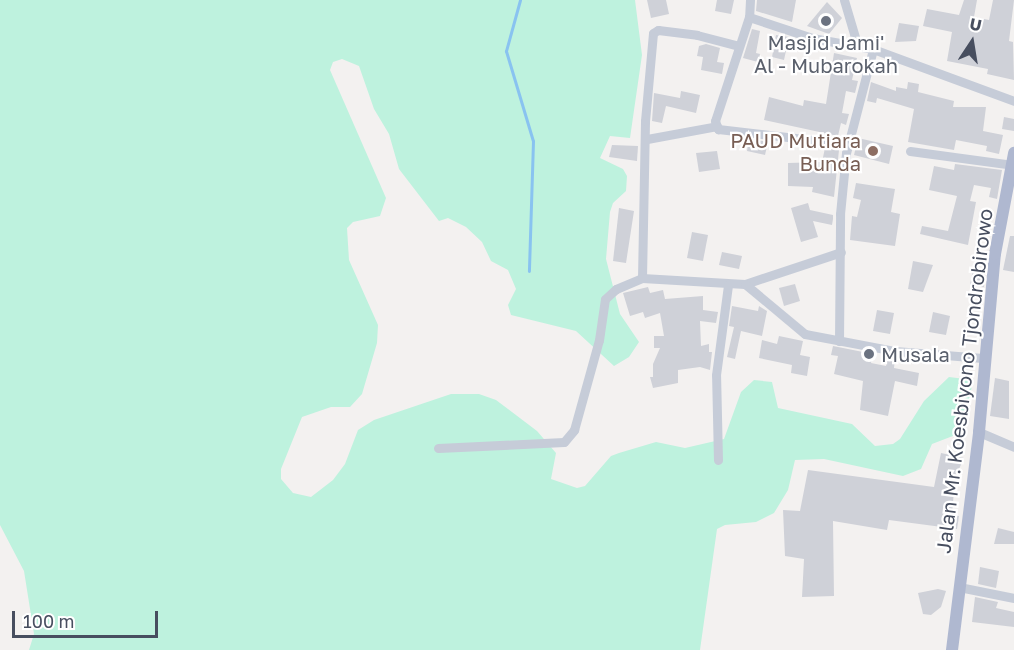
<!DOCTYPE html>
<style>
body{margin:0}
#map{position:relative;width:1014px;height:650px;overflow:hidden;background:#f3f1f0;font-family:"Golos Text",sans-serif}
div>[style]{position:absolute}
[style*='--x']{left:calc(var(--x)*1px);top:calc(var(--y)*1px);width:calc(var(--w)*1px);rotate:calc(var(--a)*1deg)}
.green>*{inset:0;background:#bef2de}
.stream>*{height:3px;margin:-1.5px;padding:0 1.5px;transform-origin:1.5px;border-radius:1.5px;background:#89c3f0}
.building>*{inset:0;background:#cfd1d8}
.minor>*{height:9px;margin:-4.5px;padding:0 4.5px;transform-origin:4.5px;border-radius:4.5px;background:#c6ccd8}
.major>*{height:12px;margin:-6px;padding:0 6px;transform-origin:6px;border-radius:6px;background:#afb8d0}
.dots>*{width:16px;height:16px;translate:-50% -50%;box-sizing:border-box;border:3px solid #fff;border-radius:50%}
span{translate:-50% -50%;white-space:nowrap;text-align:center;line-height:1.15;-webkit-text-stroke:4.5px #fff;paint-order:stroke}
.worship-label{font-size:20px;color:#5b616d}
.left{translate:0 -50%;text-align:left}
.education-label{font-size:20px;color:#785e54}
.right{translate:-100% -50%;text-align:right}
.street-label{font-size:20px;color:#474e5f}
.north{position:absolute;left:942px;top:12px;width:60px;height:60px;-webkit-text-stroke:4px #fff;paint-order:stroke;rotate:12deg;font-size:16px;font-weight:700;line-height:24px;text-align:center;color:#474e5f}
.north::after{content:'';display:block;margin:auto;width:21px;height:27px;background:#474e5f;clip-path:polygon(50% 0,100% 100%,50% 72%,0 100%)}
.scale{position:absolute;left:12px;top:611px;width:146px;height:27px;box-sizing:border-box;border:3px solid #474e5f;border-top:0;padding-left:8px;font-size:18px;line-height:21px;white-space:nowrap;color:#474e5f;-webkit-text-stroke:4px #fff;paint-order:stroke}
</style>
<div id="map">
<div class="green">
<i style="clip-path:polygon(0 0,635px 0,642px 55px,630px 138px,610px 136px,600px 158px,623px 169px,627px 176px,626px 191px,613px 203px,610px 212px,606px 259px,620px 314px,639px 342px,629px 357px,614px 366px,576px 331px,511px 315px,508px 305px,516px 289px,508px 270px,491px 261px,482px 242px,466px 227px,448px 218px,439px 221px,399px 169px,389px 134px,374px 109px,359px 66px,342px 59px,333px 62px,330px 70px,386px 198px,380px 216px,353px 222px,347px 228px,349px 260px,378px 325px,377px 343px,362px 394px,350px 407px,331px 407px,302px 417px,281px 469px,281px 479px,293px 493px,311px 497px,333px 480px,345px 464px,358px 430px,374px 420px,451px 394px,479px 394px,496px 400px,537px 431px,556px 453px,551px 479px,577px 488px,585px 486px,611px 456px,619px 453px,656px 442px,685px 448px,724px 439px,741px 392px,754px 380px,772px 382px,778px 408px,852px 424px,875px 446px,893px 444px,900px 439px,924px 401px,949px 377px,973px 380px,964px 427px,958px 434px,932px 444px,921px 469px,903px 476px,824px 459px,795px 460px,788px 490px,774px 513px,756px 522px,725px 525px,717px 529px,700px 650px,29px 650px,34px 634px,24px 571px,0 525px)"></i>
</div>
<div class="stream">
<i style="--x:520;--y:0;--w:53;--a:105.4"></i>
<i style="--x:506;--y:51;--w:94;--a:73.3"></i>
<i style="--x:533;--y:141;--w:130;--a:91.8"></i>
</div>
<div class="building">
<i style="clip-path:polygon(647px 0,666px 0,669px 14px,651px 18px)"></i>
<i style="clip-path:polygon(717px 0,734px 0,731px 14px,715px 11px)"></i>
<i style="clip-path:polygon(757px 0,796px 0,792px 22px,756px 11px)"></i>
<i style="clip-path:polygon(964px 0,977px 0,974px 17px,989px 20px,993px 0,1014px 0,1009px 41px,1013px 42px,1014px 80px,987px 74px,988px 69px,947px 61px,952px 32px,923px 26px,927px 9px,959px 15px)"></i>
<i style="clip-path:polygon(827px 2px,842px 18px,829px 34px,807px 26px)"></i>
<i style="clip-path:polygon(899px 23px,919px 26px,916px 41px,895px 42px)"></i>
<i style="clip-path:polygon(752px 29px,760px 31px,756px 53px,760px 54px,758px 62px,743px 58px)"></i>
<i style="clip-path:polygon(776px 35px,789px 37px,784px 60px,772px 57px)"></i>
<i style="clip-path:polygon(706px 44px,720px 48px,717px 62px,724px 63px,722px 74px,701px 70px,703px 57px,697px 56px,699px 46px)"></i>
<i style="clip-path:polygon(834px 53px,857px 58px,852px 80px,858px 81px,855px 93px,846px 91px,842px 113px,849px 114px,846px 125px,841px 123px,838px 136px,764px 120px,769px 97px,803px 106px,804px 100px,826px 104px)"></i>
<i style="clip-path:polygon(871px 82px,896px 91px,896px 87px,907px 89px,908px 82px,919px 84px,918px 92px,954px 101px,953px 107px,986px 107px,983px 131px,1003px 135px,999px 154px,986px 151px,987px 146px,956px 140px,954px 150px,908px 142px,914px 109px,877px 98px,876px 103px,867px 101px)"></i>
<i style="clip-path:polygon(681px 91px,700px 95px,696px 113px,666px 106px,662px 123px,652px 121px,654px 93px,680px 98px)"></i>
<i style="clip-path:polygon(1004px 117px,1014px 119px,1014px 131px,1002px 129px)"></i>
<i style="clip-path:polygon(858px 138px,893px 146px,889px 164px,854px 155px)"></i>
<i style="clip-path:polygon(749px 139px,768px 142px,765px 155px,747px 151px)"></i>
<i style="clip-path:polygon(612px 145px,638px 146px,637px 161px,609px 157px)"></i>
<i style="clip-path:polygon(825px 148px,839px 150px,834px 197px,812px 192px,813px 187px,788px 186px,788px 163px,822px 162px)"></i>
<i style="clip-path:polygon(717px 151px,720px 169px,699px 172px,696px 153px)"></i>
<i style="clip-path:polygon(955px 164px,1002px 170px,997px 199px,989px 197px,991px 188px,974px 185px,970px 201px,976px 202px,968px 245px,920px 234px,922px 226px,948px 231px,957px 196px,929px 190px,934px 166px,954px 170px)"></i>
<i style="clip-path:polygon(856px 183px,895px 189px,891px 212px,900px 214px,895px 246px,850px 240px,852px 216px,857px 217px,861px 200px,853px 198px)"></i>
<i style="clip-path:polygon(808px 203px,810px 210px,833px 215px,833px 219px,832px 225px,813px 221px,818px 237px,801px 242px,791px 208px)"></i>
<i style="clip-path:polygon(619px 208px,634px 211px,626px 263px,613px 261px)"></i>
<i style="clip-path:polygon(692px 232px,708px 235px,703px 261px,687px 258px)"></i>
<i style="clip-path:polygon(1010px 236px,1014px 236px,1014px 272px,1003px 270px)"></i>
<i style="clip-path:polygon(722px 252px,742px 256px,739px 269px,719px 265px)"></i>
<i style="clip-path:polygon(913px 261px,933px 265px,923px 292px,908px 289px)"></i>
<i style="clip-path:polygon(973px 270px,985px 273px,984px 287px,970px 285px)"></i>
<i style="clip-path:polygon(795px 284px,800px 301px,784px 306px,779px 288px)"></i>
<i style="clip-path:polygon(648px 287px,650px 293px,663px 290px,665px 299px,703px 296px,703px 310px,718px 312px,716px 323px,700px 321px,701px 346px,709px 344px,709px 352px,712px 352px,710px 370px,700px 367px,678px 370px,678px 383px,653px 388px,650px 377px,653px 377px,653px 364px,660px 348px,654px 348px,654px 336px,664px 336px,660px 313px,645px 318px,643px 312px,630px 316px,623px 293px)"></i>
<i style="clip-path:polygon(732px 306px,758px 311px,759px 306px,767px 311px,762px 336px,741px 331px,735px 359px,727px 357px,734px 327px,729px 326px)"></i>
<i style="clip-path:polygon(877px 310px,894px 313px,890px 334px,873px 331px)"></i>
<i style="clip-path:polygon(933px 312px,950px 316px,946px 335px,929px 332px)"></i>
<i style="clip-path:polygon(779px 336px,803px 341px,800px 355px,810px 357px,807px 376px,791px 373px,792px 365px,759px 358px,762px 340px,777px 344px)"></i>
<i style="clip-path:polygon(833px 346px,873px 354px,871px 363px,886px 366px,888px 357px,895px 358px,894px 368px,919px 373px,917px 386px,895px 381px,888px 416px,860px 410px,863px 381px,834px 374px,838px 356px,831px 355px)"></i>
<i style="clip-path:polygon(995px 378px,1009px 381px,1009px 419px,990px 416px)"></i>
<i style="clip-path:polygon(941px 453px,964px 458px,955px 478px,952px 515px,959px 516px,957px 529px,889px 520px,887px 530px,833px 521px,834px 596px,802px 597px,804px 559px,785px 556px,783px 510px,800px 511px,808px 470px,934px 487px)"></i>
<i style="clip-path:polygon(998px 528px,1014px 532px,1014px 544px,994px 544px)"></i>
<i style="clip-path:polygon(980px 567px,999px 571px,996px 588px,978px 584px)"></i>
<i style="clip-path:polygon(938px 589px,946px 591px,941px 607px,931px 615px,923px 614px,918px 593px)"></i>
<i style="clip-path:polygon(975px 597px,998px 602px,996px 608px,1014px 612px,1014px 627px,972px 622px)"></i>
</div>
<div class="minor">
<i style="--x:750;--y:0;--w:17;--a:93"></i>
<i style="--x:749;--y:17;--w:109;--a:108.1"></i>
<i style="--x:715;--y:121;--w:9;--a:69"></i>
<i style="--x:718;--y:129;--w:130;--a:6.6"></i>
<i style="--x:844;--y:0;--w:46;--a:73.5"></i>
<i style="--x:749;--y:17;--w:66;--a:18.4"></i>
<i style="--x:812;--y:38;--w:62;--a:10.2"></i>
<i style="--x:873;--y:49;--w:150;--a:20.2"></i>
<i style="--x:647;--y:139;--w:71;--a:-10.5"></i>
<i style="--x:910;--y:151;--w:105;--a:7.7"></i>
<i style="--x:642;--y:278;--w:157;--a:-88.9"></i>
<i style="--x:645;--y:121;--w:88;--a:-84.8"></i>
<i style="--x:653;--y:33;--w:6;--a:-31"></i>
<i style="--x:658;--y:30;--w:39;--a:7"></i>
<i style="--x:697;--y:35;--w:43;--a:14.7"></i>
<i style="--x:745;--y:284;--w:101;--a:-18.4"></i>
<i style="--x:839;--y:341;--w:127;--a:-89.5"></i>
<i style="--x:840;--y:214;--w:61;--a:-84.4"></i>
<i style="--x:846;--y:153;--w:107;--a:-75.4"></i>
<i style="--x:979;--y:432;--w:38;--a:23"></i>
<i style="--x:438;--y:448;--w:126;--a:-2.7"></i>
<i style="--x:564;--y:442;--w:16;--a:-50"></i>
<i style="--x:574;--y:430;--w:93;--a:-74.5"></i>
<i style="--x:599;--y:340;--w:41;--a:-81.7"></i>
<i style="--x:605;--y:299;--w:15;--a:-42"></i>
<i style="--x:616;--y:289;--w:28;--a:-23"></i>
<i style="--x:642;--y:278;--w:103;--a:3.3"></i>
<i style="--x:745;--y:284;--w:78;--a:39.8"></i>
<i style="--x:805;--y:334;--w:92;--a:10.7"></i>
<i style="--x:895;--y:351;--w:88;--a:4.5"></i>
<i style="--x:718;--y:460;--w:85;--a:-91.3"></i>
<i style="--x:716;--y:375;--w:91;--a:-82.4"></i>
<i style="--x:959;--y:587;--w:56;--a:11.3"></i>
</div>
<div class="major">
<i style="--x:952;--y:650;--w:220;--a:-82.9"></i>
<i style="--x:979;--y:432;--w:179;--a:-84.9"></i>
<i style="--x:995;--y:254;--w:103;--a:-79.3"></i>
</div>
<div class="dots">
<i style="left:826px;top:21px;background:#6b7280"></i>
<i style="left:873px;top:151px;background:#8d6e63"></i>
<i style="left:869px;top:354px;background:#6b7280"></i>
</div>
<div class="worship-label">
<span style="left:826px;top:54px">Masjid Jami'<br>Al - Mubarokah</span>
<span class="left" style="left:881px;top:354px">Musala</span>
</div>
<div class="education-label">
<span class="right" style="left:861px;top:152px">PAUD Mutiara<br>Bunda</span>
</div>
<div class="street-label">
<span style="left:964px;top:381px;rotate:-83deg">Jalan Mr. Koesbiyono Tjondrobirowo</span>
</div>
<div class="north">U</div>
<div class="scale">100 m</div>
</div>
